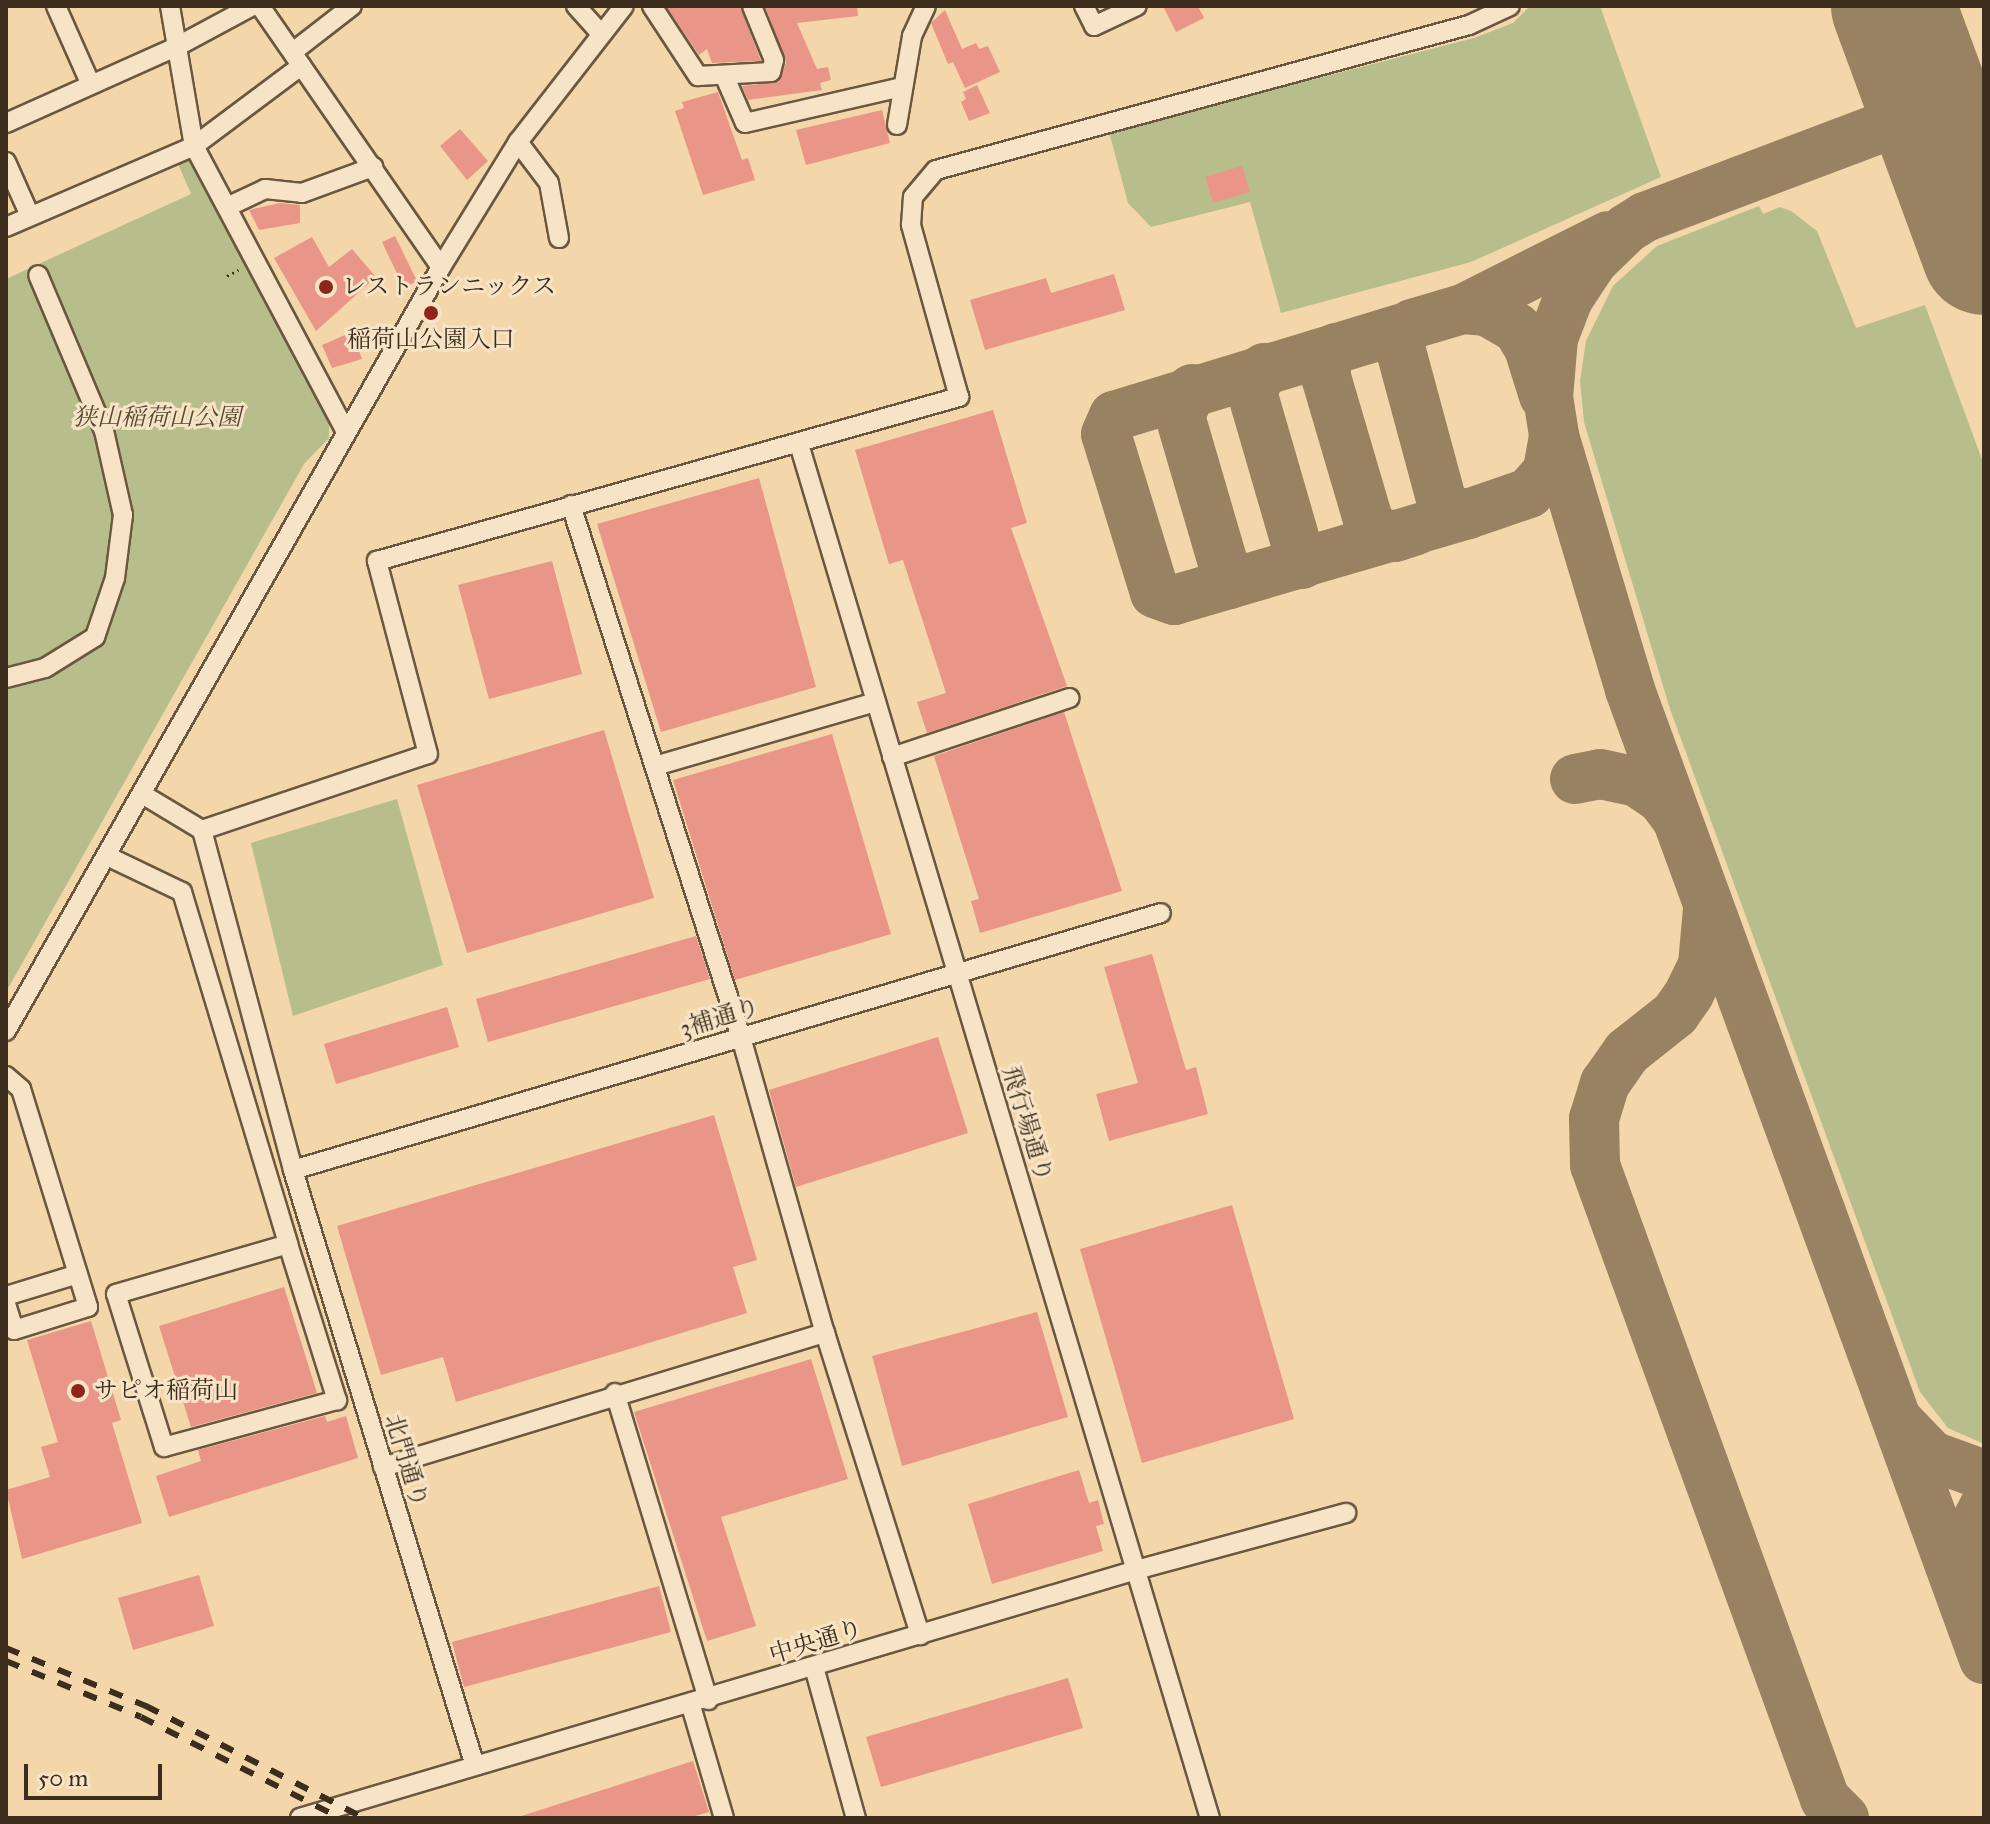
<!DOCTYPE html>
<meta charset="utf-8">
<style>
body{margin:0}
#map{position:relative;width:1990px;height:1824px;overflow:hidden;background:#f3d6a9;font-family:"IM FELL Great Primer","Noto Serif JP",serif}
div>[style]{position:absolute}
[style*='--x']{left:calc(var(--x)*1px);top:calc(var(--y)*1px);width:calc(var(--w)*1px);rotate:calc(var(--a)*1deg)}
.green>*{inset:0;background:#b7be8b}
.taxiway>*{height:50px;margin:-25px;padding:0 25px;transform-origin:25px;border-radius:25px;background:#988262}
.runway>*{height:124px;margin:-62px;padding:0 62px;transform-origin:62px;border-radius:62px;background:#988262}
.building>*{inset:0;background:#e99688}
.path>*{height:3px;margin-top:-1.5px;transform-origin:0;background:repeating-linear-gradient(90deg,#3d2d1c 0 2px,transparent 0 6px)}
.roads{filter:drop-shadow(2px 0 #6a573f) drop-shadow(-2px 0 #6a573f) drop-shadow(0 2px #6a573f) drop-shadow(0 -2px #6a573f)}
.minor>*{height:18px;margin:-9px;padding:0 9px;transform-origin:9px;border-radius:9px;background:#f7e4c7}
.rail>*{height:6px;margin-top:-3px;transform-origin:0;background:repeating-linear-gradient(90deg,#3d2d1c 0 14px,transparent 0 28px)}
.dots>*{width:22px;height:22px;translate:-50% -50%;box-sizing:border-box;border:4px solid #f7e4c7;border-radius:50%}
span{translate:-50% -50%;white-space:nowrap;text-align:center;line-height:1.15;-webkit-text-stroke:6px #f7e4c7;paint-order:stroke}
.poi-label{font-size:24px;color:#3d2d1c}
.left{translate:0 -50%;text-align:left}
.park-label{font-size:24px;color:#554a32;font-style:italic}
.street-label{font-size:24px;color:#3d2d1c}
.frame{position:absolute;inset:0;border:8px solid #3d2d1c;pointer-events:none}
.scale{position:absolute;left:24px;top:1764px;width:138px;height:36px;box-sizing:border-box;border:4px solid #3d2d1c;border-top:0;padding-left:10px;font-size:24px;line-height:28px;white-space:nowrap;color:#3d2d1c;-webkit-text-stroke:6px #f7e4c7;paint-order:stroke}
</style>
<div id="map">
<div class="green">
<i style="clip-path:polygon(1530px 6px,1600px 6px,1661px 177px,1471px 262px,1281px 313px,1250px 202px,1151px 227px,1128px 203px,1109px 132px,1474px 38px,1513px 23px)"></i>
<i style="clip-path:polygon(182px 155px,196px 161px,329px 419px,329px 438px,304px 464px,6px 992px,6px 279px,191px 194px,176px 159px)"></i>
<i style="clip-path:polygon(1759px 206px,1763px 214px,1780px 207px,1791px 211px,1817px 231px,1856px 328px,1925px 305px,1984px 465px,1984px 1444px,1948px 1428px,1920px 1392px,1670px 709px,1584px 422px,1580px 381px,1586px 341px,1613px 286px,1657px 246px)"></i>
<i style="clip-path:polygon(397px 799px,443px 965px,293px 1016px,251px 843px)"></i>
</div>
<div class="taxiway">
<i style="--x:1931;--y:109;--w:306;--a:159.3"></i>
<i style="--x:1645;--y:217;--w:22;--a:148"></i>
<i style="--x:1626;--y:229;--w:46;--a:135.9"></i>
<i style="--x:1593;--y:261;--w:45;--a:123.3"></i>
<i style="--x:1568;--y:299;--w:42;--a:111"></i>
<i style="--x:1553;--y:338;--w:59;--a:94.8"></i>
<i style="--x:1548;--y:397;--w:39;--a:81"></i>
<i style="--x:1554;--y:436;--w:265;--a:73.3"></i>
<i style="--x:1630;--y:690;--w:1032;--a:69.93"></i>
<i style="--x:1951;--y:164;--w:42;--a:38.2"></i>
<i style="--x:1463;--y:309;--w:24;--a:5"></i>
<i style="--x:1487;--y:311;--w:34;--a:30"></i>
<i style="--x:1517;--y:328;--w:23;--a:59"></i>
<i style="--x:1529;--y:348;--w:50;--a:72.6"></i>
<i style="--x:1336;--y:348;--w:16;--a:130"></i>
<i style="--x:1326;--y:360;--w:17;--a:90"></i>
<i style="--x:1326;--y:377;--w:149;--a:73.6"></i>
<i style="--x:1368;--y:520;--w:12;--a:59"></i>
<i style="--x:1374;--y:530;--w:22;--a:18"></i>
<i style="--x:1395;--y:537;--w:22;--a:-18"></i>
<i style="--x:1264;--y:368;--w:27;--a:117"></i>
<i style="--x:1252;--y:392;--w:179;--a:73.8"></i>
<i style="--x:1192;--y:389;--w:30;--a:114"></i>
<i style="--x:1180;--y:416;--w:175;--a:73.7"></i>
<i style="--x:1229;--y:584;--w:249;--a:-16.3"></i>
<i style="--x:1554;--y:436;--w:36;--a:100"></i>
<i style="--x:1548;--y:471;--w:29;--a:131"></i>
<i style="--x:1529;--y:493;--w:65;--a:161"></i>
<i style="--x:1468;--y:514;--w:17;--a:-170"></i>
<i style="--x:1451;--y:511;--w:16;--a:-130"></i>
<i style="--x:1441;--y:499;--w:165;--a:-105.1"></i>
<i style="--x:1398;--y:340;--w:21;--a:-49"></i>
<i style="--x:1412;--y:324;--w:53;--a:-16.4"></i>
<i style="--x:1463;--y:309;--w:162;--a:-26.7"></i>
<i style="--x:1229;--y:584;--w:57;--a:163.8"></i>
<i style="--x:1174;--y:600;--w:20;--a:-160"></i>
<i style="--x:1155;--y:593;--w:166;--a:-107.1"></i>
<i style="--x:1106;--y:434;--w:20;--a:-66"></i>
<i style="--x:1114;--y:416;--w:306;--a:-16.9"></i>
<i style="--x:1575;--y:779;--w:25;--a:-11"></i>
<i style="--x:1600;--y:774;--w:38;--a:12"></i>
<i style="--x:1637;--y:782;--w:29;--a:34"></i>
<i style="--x:1661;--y:798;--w:26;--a:53"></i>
<i style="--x:1708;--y:909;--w:56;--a:95.1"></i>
<i style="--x:1703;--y:965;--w:32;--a:116"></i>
<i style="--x:1689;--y:994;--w:24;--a:125"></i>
<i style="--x:1675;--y:1014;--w:61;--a:141.6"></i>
<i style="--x:1627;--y:1052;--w:38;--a:125"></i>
<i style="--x:1605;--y:1083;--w:37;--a:107"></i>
<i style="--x:1594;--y:1118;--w:47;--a:88.8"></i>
<i style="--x:1595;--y:1165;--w:674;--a:70.06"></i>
<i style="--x:1825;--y:1799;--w:27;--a:45"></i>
<i style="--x:1900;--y:1423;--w:46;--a:45.9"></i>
<i style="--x:1932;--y:1456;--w:55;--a:20.1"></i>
<i style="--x:1961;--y:1590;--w:44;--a:-86.1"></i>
<i style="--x:1964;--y:1546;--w:44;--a:-62.9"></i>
</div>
<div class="runway">
<i style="--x:1893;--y:6;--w:263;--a:69.8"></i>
</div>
<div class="building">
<i style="clip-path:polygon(666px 6px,740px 6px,761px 61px,712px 63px,707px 49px,699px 55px)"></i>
<i style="clip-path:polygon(765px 6px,857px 6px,858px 16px,797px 23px,817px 69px,828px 67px,831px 80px,820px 83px,822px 90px,748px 100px,742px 86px,778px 82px,786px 63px)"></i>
<i style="clip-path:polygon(1163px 6px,1198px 6px,1204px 18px,1176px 32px)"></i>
<i style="clip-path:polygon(945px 10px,962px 49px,976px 43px,979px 49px,988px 46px,1000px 72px,965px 88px,953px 62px,948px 64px,931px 23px)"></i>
<i style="clip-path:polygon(977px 85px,990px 113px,969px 121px,961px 102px,966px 99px,963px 92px)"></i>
<i style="clip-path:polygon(718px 92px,742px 160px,748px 158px,755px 180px,703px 195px,675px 111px,684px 108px,682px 102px)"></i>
<i style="clip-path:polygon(882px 110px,890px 143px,806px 165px,796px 130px)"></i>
<i style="clip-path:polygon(460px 129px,488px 161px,467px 180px,440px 146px)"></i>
<i style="clip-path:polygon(1242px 166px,1250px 192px,1213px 203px,1205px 177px)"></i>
<i style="clip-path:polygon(280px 203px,300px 205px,300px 223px,259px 230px,249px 210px)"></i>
<i style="clip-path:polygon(395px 236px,417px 281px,404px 288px,382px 242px)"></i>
<i style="clip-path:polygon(312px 237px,329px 267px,352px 249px,376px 277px,316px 331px,274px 258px)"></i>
<i style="clip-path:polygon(1114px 274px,1125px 310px,985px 350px,970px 300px,1046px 278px,1051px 293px)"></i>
<i style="clip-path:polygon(352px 332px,362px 359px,332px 368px,322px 345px)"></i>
<i style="clip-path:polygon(993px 410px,1027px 523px,1011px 528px,1067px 686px,927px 733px,917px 702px,946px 693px,903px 560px,889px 564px,855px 450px)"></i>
<i style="clip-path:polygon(759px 478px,816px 687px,661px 732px,597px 524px)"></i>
<i style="clip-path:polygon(552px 561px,582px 674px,489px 699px,458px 585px)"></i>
<i style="clip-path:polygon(1064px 712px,1122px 891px,980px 933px,971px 901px,979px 899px,934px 756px)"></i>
<i style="clip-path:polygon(604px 730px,654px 898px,467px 953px,417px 785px)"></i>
<i style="clip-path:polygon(832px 734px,891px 934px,735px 980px,673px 780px)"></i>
<i style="clip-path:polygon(696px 936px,710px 979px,488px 1042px,476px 999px)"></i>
<i style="clip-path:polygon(1152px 954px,1186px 1070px,1196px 1067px,1208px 1114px,1109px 1141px,1096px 1094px,1138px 1083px,1104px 967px)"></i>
<i style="clip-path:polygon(447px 1007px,459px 1047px,336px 1084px,324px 1044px)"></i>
<i style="clip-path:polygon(938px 1037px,968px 1133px,796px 1187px,769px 1090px)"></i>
<i style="clip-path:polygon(714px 1115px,757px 1260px,733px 1267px,747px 1313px,456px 1402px,443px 1357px,381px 1375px,337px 1226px)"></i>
<i style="clip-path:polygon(1232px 1205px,1294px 1419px,1142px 1463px,1080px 1249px)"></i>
<i style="clip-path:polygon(284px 1287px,317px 1393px,191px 1427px,159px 1326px)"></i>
<i style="clip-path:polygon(1037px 1312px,1068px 1417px,902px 1466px,872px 1356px)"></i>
<i style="clip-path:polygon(91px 1321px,121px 1420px,112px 1423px,142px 1523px,22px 1559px,6px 1490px,50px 1477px,41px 1447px,58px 1442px,27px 1340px)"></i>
<i style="clip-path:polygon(811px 1359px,848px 1479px,721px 1517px,756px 1626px,707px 1641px,634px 1412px)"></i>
<i style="clip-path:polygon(325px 1416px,327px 1422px,346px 1416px,358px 1458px,169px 1517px,156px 1476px,201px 1461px,198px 1450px)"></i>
<i style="clip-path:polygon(1079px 1470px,1089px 1503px,1098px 1500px,1104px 1524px,1096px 1526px,1103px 1551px,992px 1584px,968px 1504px)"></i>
<i style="clip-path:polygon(199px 1575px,214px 1626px,133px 1650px,118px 1598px)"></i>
<i style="clip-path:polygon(659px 1586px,671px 1632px,464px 1687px,452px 1642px)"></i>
<i style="clip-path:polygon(1068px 1678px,1083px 1728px,881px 1787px,866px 1737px)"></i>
<i style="clip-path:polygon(693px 1761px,709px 1812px,688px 1818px,515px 1818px)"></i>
</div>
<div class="path">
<i style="--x:227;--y:276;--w:13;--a:-29"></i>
</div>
<div class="roads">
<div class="minor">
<i style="--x:56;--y:6;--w:86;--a:66.1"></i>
<i style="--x:170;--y:6;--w:142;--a:80.3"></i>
<i style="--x:194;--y:146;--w:322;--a:62"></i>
<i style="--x:260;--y:6;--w:318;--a:55.3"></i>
<i style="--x:576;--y:6;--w:38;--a:48"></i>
<i style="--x:652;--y:6;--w:84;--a:56.7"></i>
<i style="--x:698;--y:76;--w:73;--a:-3.1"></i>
<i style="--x:771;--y:72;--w:12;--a:-76"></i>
<i style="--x:774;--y:60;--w:58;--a:-112.2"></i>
<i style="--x:1084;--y:6;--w:22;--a:63"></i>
<i style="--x:1094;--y:26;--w:47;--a:-24.9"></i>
<i style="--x:294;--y:51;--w:73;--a:-37.8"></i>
<i style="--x:724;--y:75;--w:52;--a:66.4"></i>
<i style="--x:745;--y:123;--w:161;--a:-12.9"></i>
<i style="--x:6;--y:123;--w:186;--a:-24.1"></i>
<i style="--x:176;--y:47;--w:86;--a:-28.3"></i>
<i style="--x:897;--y:125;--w:90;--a:-80.4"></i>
<i style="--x:912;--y:36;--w:33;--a:-65"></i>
<i style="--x:518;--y:142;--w:51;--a:52.9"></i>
<i style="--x:549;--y:183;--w:56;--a:79.7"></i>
<i style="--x:6;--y:162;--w:59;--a:66"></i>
<i style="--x:227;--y:207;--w:42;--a:-25.3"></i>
<i style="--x:265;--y:189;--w:37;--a:6"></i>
<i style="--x:302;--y:193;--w:76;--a:-20.1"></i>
<i style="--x:6;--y:227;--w:205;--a:-23.3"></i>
<i style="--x:194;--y:146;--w:134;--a:-36.8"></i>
<i style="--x:799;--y:444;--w:1434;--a:73.35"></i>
<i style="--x:571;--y:505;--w:559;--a:72.28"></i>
<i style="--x:741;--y:1037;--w:308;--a:74.2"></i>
<i style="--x:825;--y:1333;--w:317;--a:72.5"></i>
<i style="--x:6;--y:678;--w:40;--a:-14.4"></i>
<i style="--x:45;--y:668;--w:59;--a:-31.8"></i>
<i style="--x:95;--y:637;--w:62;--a:-71.3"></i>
<i style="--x:115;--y:578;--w:64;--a:-82.8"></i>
<i style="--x:123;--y:515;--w:86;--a:-102.7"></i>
<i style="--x:104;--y:431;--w:169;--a:-112.9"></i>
<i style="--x:892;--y:757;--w:187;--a:-18.4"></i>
<i style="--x:655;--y:766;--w:230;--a:-16.2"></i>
<i style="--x:142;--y:794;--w:70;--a:31"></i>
<i style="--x:202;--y:830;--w:352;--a:75"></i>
<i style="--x:293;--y:1170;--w:623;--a:73.02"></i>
<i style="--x:202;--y:830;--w:238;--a:-18.6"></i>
<i style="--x:428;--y:754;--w:200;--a:-104.8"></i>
<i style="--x:377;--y:561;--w:605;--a:-15.74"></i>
<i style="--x:959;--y:397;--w:179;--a:-105.6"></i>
<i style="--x:911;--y:225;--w:28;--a:-86"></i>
<i style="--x:913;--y:197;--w:35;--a:-50"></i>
<i style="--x:936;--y:170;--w:552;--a:-15.22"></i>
<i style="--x:1469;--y:25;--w:45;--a:-24.9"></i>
<i style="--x:107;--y:856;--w:83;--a:25.6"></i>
<i style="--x:182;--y:892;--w:368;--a:73.2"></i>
<i style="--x:6;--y:1031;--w:879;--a:-60.34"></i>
<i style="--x:441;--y:267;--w:147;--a:-58.4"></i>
<i style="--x:518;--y:142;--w:172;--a:-52.1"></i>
<i style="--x:6;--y:1076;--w:20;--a:41"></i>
<i style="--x:21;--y:1089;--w:228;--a:72.9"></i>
<i style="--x:88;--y:1307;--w:77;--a:162.7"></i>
<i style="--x:14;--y:1330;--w:27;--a:-107"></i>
<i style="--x:293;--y:1170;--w:905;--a:-16.49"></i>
<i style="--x:288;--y:1244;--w:164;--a:72.6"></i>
<i style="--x:337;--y:1400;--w:179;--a:164.8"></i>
<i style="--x:164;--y:1447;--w:160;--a:-107.4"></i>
<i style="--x:116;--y:1294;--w:179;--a:-16.2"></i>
<i style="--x:6;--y:1296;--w:75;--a:-17"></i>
<i style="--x:615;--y:1393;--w:321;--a:73.1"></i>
<i style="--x:383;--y:1467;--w:462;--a:-16.9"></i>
<i style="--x:814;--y:1667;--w:157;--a:74.5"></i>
<i style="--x:691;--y:1706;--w:117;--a:73.6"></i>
<i style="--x:300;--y:1818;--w:872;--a:-16.52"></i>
<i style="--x:1136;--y:1570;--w:218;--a:-15.2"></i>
</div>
</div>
<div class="rail">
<i style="--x:6;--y:1648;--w:152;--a:22.5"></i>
<i style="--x:146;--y:1706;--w:245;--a:27.2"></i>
<i style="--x:6;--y:1661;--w:146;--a:22.5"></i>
<i style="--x:141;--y:1717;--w:223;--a:26.9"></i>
</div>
<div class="dots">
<i style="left:326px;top:287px;background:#8f2418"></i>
<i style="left:431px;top:313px;background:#8f2418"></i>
<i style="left:78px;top:1391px;background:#8f2418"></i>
</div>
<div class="poi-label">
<span class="left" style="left:342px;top:287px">レストランニックス</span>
<span style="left:431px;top:340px">稲荷山公園入口</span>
<span class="left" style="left:94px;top:1391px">サピオ稲荷山</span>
</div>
<div class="park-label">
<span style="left:157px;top:418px">狭山稲荷山公園</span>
</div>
<div class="street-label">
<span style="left:720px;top:1018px;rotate:-17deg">3補通り</span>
<span style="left:1027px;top:1124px;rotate:73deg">飛行場通り</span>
<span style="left:406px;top:1461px;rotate:73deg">北門通り</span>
<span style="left:816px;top:1642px;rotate:-17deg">中央通り</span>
</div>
<div class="frame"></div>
<div class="scale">50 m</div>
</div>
